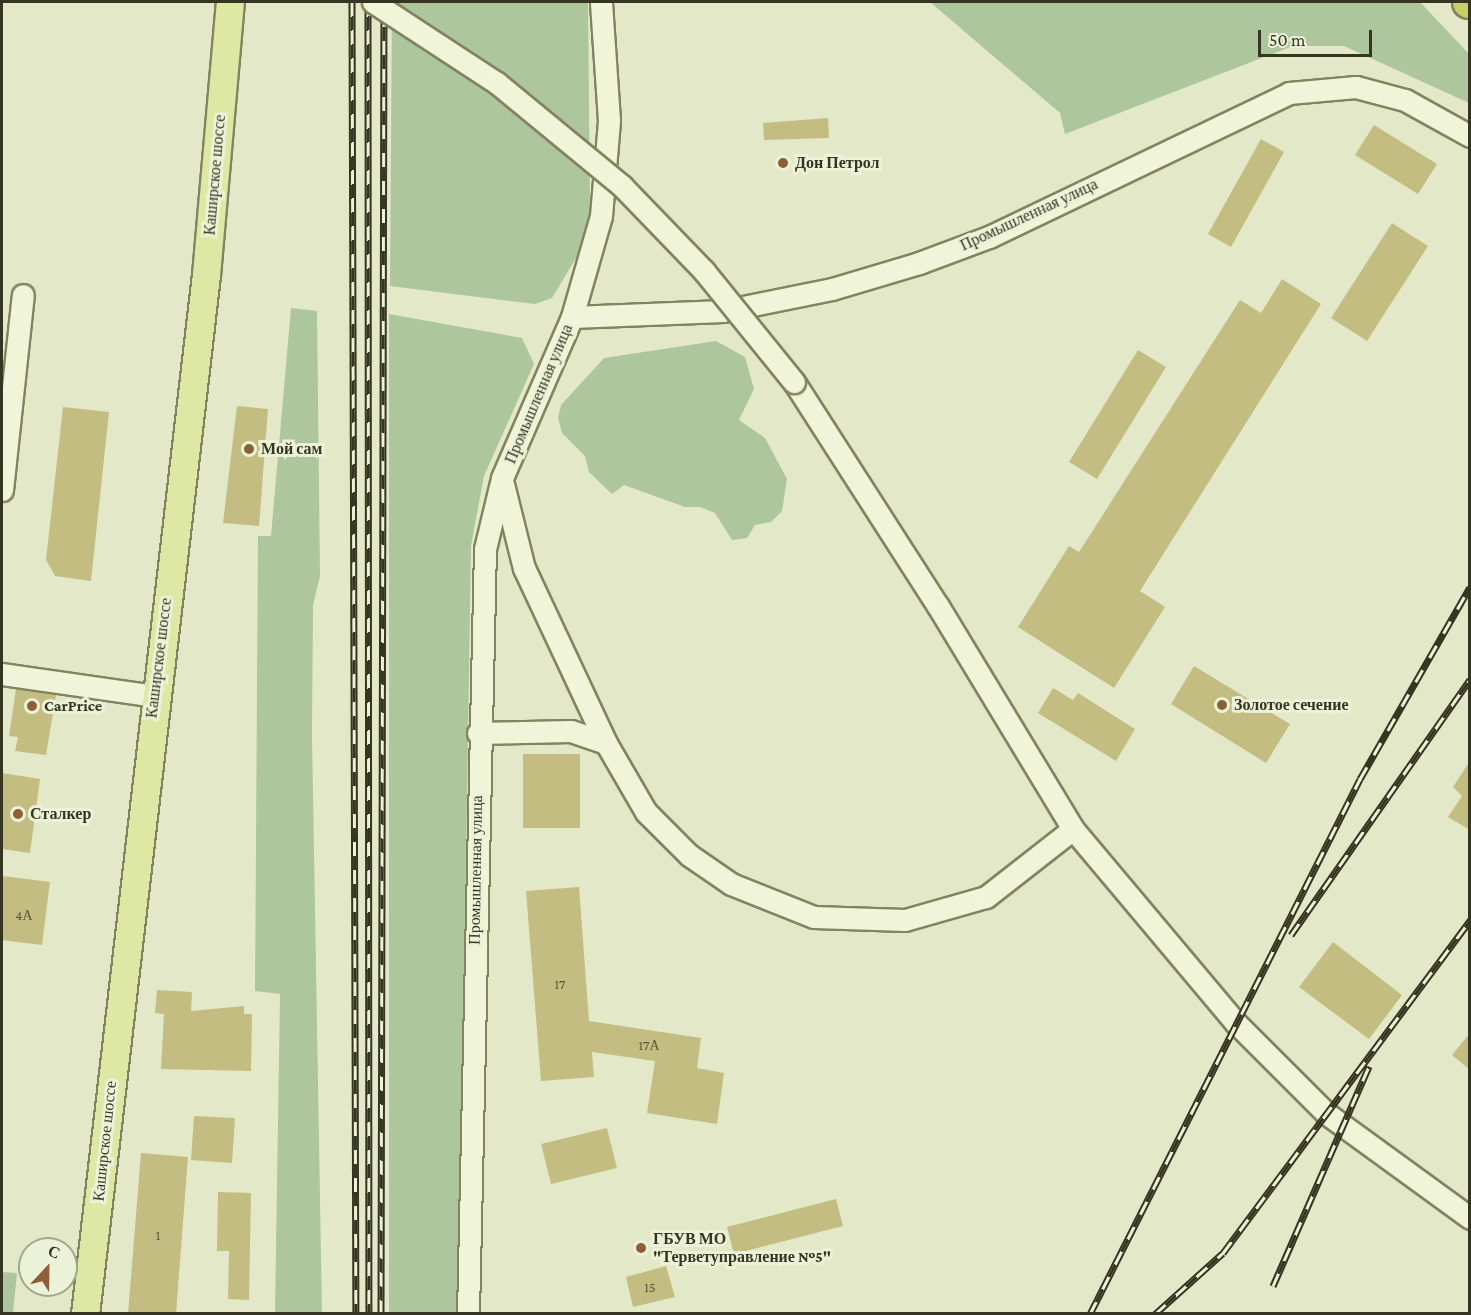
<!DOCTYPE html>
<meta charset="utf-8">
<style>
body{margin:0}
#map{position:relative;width:1471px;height:1315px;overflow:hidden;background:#e3e9c8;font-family:"Crimson Pro",serif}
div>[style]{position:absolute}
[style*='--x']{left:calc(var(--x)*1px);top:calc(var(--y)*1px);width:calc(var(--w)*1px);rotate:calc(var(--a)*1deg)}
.green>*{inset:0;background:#adc69d}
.building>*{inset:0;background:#c3bd82}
.roads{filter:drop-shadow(2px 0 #83835f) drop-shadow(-2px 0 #83835f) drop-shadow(0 2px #83835f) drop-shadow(0 -2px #83835f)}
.minor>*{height:21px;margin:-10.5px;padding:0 10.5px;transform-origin:10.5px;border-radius:10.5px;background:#f0f5da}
.major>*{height:27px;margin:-13.5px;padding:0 13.5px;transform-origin:13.5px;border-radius:13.5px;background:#dce8a4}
.highway>*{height:32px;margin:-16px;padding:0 16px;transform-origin:16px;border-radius:16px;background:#c9cf63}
.rail>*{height:7px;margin-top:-3.5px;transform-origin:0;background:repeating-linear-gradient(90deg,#ecf2d7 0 14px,#353521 0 28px);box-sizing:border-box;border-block:2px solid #353521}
.bridges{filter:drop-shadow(2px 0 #83835f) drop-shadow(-2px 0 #83835f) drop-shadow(0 2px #83835f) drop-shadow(0 -2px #83835f)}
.minor-bridge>*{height:21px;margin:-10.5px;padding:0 10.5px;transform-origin:10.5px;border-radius:10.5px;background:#f0f5da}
.dots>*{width:16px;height:16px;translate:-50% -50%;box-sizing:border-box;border:3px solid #ecf2d7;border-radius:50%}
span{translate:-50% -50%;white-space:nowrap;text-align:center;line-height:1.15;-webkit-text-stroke:6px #ecf2d7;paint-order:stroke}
.number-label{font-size:14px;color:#585739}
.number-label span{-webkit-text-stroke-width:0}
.poi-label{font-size:16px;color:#353521;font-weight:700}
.left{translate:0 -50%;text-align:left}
.street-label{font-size:16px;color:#353521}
.frame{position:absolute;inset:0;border:3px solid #353521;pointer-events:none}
.north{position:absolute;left:18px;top:1237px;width:60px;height:60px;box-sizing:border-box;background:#ecf2d7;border:2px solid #a3a68e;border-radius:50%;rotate:22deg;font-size:16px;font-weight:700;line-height:24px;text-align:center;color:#353521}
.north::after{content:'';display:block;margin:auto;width:21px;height:27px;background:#8c5f36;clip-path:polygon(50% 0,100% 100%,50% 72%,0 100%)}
.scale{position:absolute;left:1258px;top:30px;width:114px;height:27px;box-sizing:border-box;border:3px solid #353521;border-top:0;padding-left:8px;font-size:18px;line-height:21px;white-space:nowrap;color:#353521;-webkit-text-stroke:4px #ecf2d7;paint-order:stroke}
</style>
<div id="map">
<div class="green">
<i style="clip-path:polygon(392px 2px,588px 2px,590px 212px,582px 248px,552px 298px,535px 304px,390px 286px)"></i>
<i style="clip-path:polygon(930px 2px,1420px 2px,1469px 54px,1469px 103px,1344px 46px,1293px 46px,1065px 134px,1060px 113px)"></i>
<i style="clip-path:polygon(291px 308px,317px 311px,320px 576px,313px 605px,312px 735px,322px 1314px,275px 1313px,280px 994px,255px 991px,258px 536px,271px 536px)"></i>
<i style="clip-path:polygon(389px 314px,522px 338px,534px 364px,484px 476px,471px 546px,459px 1313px,389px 1313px)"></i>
<i style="clip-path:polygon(716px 341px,745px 357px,754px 389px,739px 420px,765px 438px,787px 479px,782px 511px,771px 522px,755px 525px,747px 538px,732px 540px,715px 513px,700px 507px,685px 507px,624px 485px,612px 494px,589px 472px,585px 456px,562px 433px,558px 418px,561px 405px,604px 358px)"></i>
<i style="clip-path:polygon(2px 1272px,17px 1273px,13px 1313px,2px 1313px)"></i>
</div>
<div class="building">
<i style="clip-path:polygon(828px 118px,829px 138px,764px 140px,763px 123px)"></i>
<i style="clip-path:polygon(1374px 125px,1437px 164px,1418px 194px,1355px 155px)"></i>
<i style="clip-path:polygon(1261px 139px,1284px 152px,1231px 247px,1208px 234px)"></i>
<i style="clip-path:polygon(1392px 223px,1428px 246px,1367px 341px,1331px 318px)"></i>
<i style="clip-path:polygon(1282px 279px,1321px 304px,1140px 591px,1165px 607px,1114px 688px,1018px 627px,1069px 546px,1079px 552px,1240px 300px,1261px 313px)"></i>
<i style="clip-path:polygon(1138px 350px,1166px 367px,1097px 479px,1069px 462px)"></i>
<i style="clip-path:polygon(237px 406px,268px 409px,259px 526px,223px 523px)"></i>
<i style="clip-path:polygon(63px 407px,109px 412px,91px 581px,55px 576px,46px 560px)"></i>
<i style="clip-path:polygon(1194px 666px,1290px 724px,1266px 763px,1171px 704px)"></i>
<i style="clip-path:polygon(1053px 688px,1073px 700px,1078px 693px,1135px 729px,1116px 761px,1038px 713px)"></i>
<i style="clip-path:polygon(16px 689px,56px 695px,46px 755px,15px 751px,18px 737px,9px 736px)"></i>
<i style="clip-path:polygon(523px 754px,580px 754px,580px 828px,523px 828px)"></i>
<i style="clip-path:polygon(1470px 761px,1470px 830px,1448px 817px,1462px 796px,1453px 787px)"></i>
<i style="clip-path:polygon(2px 773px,40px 779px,30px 853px,2px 849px)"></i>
<i style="clip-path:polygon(3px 876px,50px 882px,42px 945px,2px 940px)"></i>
<i style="clip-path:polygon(579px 887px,589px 1021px,701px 1038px,697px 1068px,724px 1073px,717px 1124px,647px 1113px,655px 1061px,592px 1052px,594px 1077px,541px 1081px,526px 891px)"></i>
<i style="clip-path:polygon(1333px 942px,1402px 995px,1369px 1039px,1299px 987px)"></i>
<i style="clip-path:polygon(157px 990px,192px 992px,191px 1011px,244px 1006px,244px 1014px,252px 1014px,251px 1071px,161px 1069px,164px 1014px,155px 1013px)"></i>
<i style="clip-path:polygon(1470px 1033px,1470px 1070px,1452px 1055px)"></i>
<i style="clip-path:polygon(194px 1116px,235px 1118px,232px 1163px,191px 1160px)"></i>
<i style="clip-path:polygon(607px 1128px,617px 1168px,551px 1184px,541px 1144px)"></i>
<i style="clip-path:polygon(141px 1153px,188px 1157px,176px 1314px,128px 1314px)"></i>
<i style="clip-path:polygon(218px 1192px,251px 1193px,249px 1300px,228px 1299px,229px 1251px,217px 1251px)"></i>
<i style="clip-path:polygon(836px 1199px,843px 1226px,734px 1254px,727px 1227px)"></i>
<i style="clip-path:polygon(666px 1266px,675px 1297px,633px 1307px,626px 1277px)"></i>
</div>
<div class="roads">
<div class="minor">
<i style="--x:572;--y:317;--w:151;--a:-2.3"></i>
<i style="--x:723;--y:311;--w:111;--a:-11.4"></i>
<i style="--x:832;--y:289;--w:91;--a:-16.6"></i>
<i style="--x:919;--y:263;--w:75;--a:-20.4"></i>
<i style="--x:989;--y:237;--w:333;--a:-25.6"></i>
<i style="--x:1289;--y:93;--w:67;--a:-5.1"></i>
<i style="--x:1356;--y:87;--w:51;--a:14.9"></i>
<i style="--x:1405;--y:100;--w:74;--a:29"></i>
<i style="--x:794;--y:382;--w:266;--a:57.3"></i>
<i style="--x:938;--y:606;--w:261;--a:58.8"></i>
<i style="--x:1073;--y:829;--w:253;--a:50"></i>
<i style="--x:1236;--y:1023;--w:129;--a:45"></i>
<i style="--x:1327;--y:1114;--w:177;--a:36"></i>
<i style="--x:503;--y:484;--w:87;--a:76"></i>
<i style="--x:524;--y:568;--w:193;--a:64.9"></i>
<i style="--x:606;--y:743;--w:80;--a:59.9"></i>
<i style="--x:646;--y:812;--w:61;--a:45"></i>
<i style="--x:689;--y:855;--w:51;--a:34.6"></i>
<i style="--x:731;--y:884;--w:89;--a:21.7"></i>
<i style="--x:814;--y:917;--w:91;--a:1.9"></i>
<i style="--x:905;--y:920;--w:84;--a:-15.9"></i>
<i style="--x:986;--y:897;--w:110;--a:-38"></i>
<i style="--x:2;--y:490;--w:196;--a:-83.9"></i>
<i style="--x:2;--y:674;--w:154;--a:8.2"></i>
<i style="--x:478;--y:733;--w:93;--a:-1.2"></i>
<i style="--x:571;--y:731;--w:37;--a:19"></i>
<i style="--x:468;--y:1314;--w:765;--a:-88.73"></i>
<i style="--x:485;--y:549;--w:73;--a:-76.5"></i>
<i style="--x:502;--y:478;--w:176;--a:-66.5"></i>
<i style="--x:572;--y:317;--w:105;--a:-74"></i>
<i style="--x:601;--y:216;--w:96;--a:-85.2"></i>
<i style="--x:609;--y:120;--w:118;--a:-93.9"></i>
</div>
<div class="major">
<i style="--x:85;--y:1314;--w:1046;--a:-83.36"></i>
<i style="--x:206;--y:275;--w:274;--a:-85"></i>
</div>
<div class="highway">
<i style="--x:1469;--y:2;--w:1;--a:0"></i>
</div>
</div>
<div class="rail">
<i style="--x:352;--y:2;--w:1312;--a:89.83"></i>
<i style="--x:368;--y:2;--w:1312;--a:89.96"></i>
<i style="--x:1291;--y:935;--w:312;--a:-55"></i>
<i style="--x:1273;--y:1286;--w:240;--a:-66.4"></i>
<i style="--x:381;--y:1314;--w:1312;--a:-89.87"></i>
<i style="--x:1090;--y:1314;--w:599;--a:-63.22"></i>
<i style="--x:1360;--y:779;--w:221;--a:-60.2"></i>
<i style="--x:1155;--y:1314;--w:91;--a:-41.9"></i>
<i style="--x:1223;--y:1253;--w:415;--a:-53.4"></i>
</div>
<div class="bridges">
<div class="minor-bridge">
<i style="--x:373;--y:2;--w:148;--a:33.2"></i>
<i style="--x:497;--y:83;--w:162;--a:39.5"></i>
<i style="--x:622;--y:186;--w:118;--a:46"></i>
<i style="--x:704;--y:271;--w:143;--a:51"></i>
</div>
</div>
<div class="dots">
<i style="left:783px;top:163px;background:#8c5f36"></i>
<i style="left:249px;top:449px;background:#8c5f36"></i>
<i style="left:1222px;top:705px;background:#8c5f36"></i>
<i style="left:32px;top:706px;background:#8c5f36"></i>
<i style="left:18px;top:814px;background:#8c5f36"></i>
<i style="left:641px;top:1248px;background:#8c5f36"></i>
</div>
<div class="number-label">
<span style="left:24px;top:915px">4А</span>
<span style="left:560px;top:984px">17</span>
<span style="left:649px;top:1045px">17А</span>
<span style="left:158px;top:1235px">1</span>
<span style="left:650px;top:1287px">15</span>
</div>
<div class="poi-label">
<span class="left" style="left:795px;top:163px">Дон Петрол</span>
<span class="left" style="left:261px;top:449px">Мой сам</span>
<span class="left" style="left:1234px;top:705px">Золотое сечение</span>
<span class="left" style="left:44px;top:706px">CarPrice</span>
<span class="left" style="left:30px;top:814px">Сталкер</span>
<span class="left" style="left:653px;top:1248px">ГБУВ МО<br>"Терветуправление №5"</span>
</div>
<div class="street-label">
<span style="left:215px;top:175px;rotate:-85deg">Каширское шоссе</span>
<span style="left:1029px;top:215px;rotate:-25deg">Промышленная улица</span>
<span style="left:539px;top:394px;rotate:-67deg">Промышленная улица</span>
<span style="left:159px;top:658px;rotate:-83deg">Каширское шоссе</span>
<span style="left:476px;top:870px;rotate:-89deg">Промышленная улица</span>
<span style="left:105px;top:1141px;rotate:-84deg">Каширское шоссе</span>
</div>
<div class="frame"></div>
<div class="north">С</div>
<div class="scale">50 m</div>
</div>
